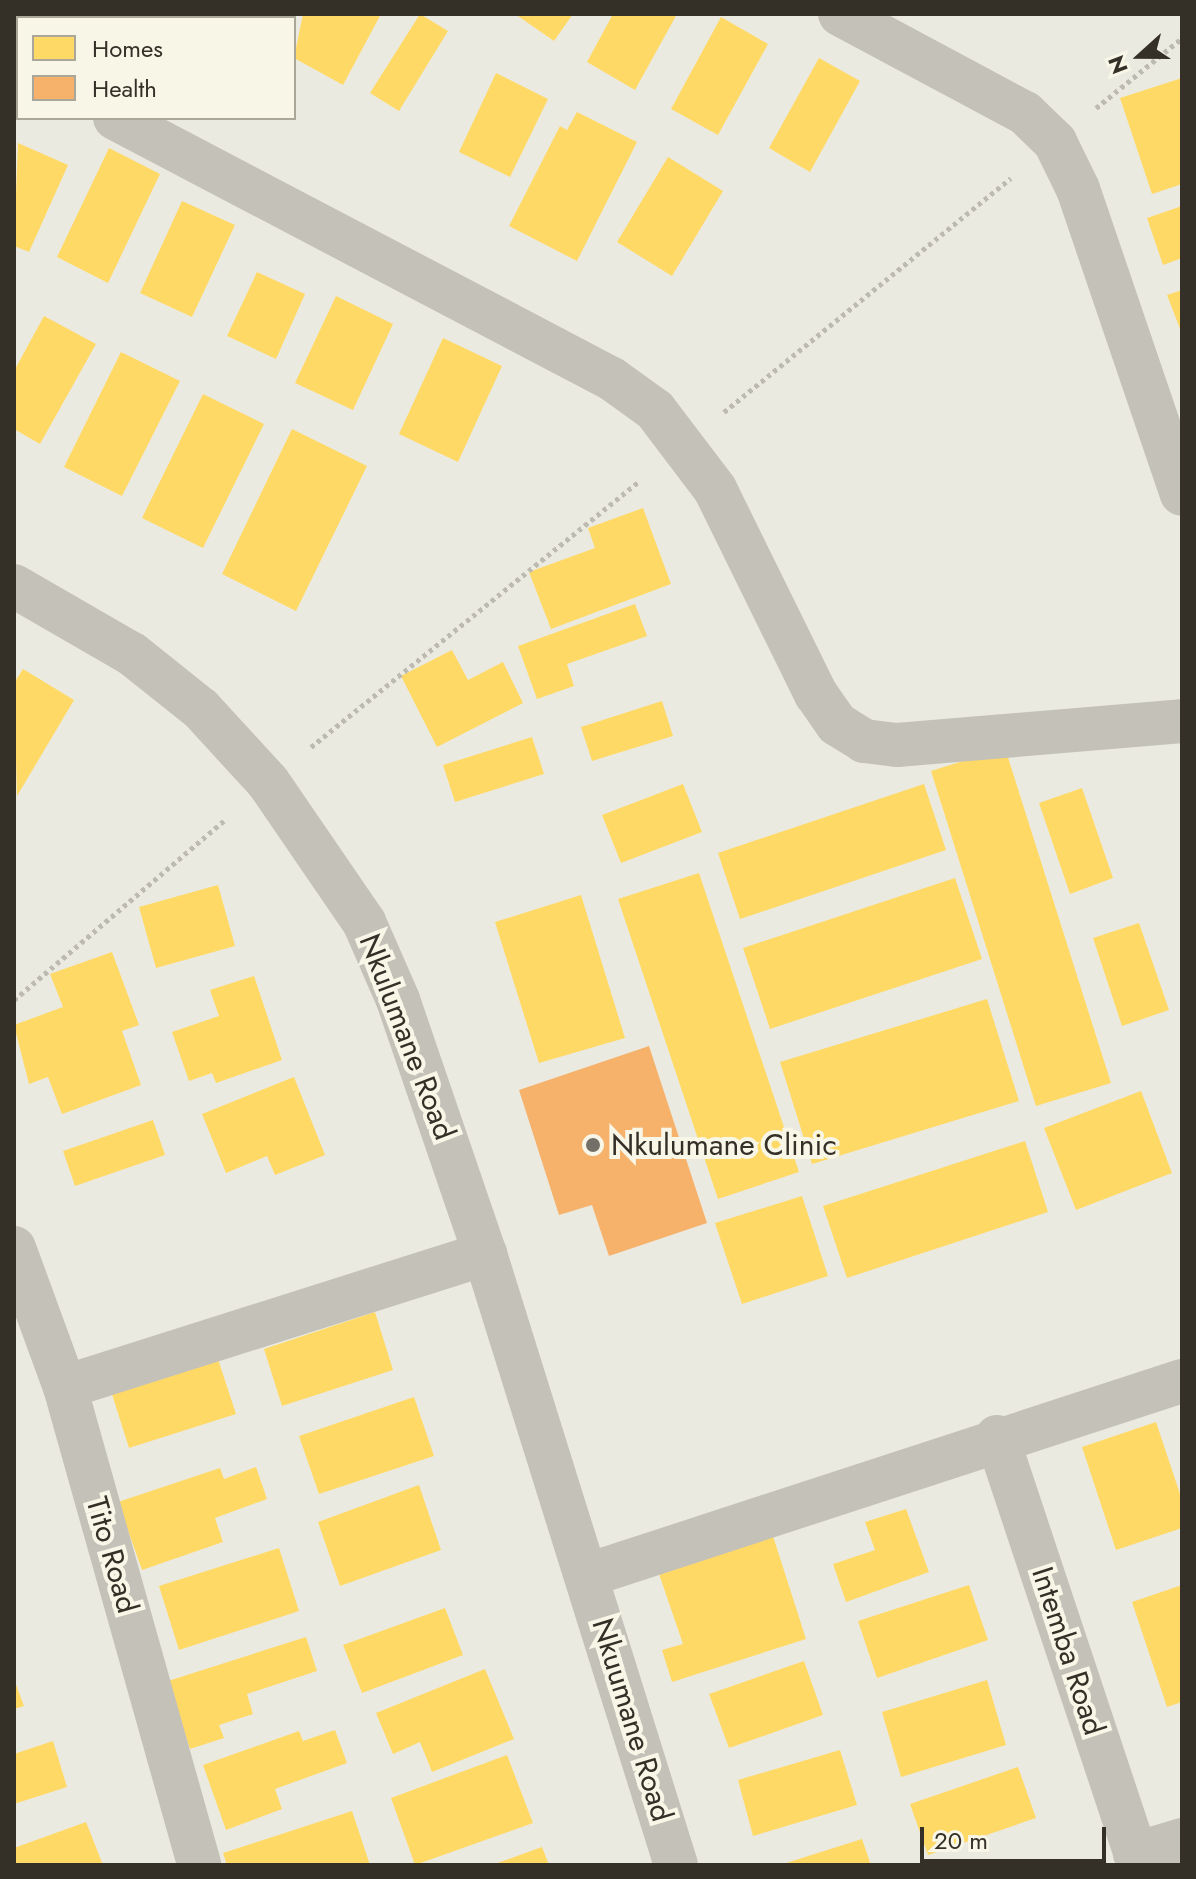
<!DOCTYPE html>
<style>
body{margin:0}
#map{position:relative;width:1196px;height:1879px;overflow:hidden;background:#ebeae0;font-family:Jost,sans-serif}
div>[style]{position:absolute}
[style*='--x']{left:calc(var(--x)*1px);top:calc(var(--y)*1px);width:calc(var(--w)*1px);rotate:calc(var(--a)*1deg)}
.homes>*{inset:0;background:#ffd966}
.health>*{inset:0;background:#f6b26b}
.path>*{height:5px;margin-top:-2.5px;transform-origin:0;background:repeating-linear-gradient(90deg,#bdbab1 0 4px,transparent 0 8px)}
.street>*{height:44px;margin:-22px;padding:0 22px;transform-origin:22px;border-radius:22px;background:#c4c1b9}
.dots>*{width:22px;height:22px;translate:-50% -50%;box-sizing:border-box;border:4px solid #f8f6e7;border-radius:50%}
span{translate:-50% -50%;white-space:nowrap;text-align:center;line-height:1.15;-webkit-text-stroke:8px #f8f6e7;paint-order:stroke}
.street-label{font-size:30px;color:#342f27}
.poi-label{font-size:30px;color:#342f27}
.left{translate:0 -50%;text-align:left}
.frame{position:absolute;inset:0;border:16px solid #342f27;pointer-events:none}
.legend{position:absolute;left:16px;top:16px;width:280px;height:104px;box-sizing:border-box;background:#f8f6e7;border:2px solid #aaa69a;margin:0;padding:10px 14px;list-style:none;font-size:24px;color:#342f27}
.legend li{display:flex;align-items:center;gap:16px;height:40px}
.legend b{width:40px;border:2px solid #aaa69a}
.north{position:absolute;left:1100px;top:16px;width:80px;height:80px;-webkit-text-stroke:6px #f8f6e7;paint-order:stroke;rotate:249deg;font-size:22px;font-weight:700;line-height:32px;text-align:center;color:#342f27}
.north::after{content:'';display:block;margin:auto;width:28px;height:36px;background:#342f27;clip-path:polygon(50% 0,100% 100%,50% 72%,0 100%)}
.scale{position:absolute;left:920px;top:1827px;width:186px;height:36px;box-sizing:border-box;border:4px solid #342f27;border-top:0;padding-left:10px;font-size:24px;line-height:28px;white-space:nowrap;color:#342f27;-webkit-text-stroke:6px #f8f6e7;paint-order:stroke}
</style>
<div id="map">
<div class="homes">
<i style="clip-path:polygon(132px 14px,170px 14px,168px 18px)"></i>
<i style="clip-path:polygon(196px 14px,271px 14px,194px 18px)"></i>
<i style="clip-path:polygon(303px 14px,381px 14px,343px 85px,294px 58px)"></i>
<i style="clip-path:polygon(420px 14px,448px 31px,399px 111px,370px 93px)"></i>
<i style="clip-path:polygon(515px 14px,573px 14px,554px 41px)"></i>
<i style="clip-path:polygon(613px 14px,677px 14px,635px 90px,587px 62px)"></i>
<i style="clip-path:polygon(721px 17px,768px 44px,718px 135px,671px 109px)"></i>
<i style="clip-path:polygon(819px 58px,860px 81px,810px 172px,769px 148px)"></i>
<i style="clip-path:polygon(496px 73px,548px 99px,510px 177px,459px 152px)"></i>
<i style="clip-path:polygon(1182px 78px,1182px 184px,1152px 194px,1120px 98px)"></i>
<i style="clip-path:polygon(577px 112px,637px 142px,577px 261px,509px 226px,560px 126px,567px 130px)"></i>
<i style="clip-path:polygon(18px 143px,68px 165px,29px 252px,14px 246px)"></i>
<i style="clip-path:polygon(109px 148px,160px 174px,108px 283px,57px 257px)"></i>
<i style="clip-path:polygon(668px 157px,723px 191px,672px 276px,617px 242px)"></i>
<i style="clip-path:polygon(182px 201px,235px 225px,192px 317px,140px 293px)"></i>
<i style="clip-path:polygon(1182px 206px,1182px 258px,1163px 265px,1147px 218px)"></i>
<i style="clip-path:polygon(257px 272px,305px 294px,276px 359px,227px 336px)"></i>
<i style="clip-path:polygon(1182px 290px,1182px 334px,1167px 295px)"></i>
<i style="clip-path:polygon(336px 296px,393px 324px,353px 410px,295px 383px)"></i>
<i style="clip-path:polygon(44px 316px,96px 344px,40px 444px,14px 429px,14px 371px)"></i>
<i style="clip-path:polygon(443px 338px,502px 366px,458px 462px,399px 434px)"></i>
<i style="clip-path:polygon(121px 352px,180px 381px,122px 496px,64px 467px)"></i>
<i style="clip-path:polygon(203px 394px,264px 424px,203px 548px,142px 518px)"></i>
<i style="clip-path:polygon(292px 429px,367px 466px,296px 611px,222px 574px)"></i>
<i style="clip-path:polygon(643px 508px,671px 584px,551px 629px,529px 572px,595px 548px,588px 528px)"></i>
<i style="clip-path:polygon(635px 604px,647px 636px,567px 664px,574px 686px,537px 699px,518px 646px)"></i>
<i style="clip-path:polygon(452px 650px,468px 680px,503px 662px,523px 703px,437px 747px,401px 676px)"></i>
<i style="clip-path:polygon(23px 669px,74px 700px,17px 796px,14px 683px)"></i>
<i style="clip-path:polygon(662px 701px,673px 736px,592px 761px,581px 727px)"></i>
<i style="clip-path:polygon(532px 737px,544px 774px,455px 802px,443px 765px)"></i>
<i style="clip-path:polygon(1005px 748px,1111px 1083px,1036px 1106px,931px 771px)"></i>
<i style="clip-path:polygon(683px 784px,702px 832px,621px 863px,602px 815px)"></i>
<i style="clip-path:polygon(924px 784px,946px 850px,740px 919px,718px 853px)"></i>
<i style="clip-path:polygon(1082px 788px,1113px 878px,1070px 894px,1039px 803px)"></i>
<i style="clip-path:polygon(699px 873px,799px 1172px,718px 1199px,618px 899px)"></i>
<i style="clip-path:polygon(955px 878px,982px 959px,770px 1029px,743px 948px)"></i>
<i style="clip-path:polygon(218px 885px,235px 946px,156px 968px,139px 907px)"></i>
<i style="clip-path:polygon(581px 895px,625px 1038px,539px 1063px,495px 922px)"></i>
<i style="clip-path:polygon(1139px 923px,1169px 1010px,1122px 1026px,1093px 938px)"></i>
<i style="clip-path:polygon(112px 952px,139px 1025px,122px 1031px,141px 1085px,62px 1114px,48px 1077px,29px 1084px,14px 1025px,63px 1007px,50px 974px)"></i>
<i style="clip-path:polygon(254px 976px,282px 1060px,216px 1083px,212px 1073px,189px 1081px,172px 1032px,219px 1016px,210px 990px)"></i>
<i style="clip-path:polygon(987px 999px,1019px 1101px,812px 1164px,780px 1062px)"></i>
<i style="clip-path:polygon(294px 1077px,325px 1155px,275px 1175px,267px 1156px,226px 1173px,202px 1114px)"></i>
<i style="clip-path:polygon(1141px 1091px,1172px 1173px,1076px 1210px,1044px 1128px)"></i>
<i style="clip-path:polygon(153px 1120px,165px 1155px,75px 1186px,63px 1151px)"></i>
<i style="clip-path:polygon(1025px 1141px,1048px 1212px,847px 1278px,823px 1206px)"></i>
<i style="clip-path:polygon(802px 1196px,828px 1276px,742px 1304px,715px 1223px)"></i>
<i style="clip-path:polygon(375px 1312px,393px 1370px,282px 1406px,264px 1349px)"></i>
<i style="clip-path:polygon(217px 1356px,236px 1414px,129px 1448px,111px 1391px)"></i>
<i style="clip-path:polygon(414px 1397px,434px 1456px,319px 1494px,299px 1436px)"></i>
<i style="clip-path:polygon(1156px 1422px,1182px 1500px,1182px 1528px,1116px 1550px,1082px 1447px)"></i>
<i style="clip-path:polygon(256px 1467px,267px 1499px,215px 1518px,223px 1542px,142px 1570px,118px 1502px,220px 1468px,224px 1479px)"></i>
<i style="clip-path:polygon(419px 1485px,441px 1550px,340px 1586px,318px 1522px)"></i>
<i style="clip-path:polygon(906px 1509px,929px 1572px,846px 1602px,833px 1564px,875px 1550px,865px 1522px)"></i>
<i style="clip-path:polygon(772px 1533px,806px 1639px,672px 1682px,662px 1650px,683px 1644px,658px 1571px)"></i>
<i style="clip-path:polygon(279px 1548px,299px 1611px,179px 1650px,159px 1586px)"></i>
<i style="clip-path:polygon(969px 1585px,988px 1640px,877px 1678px,858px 1621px)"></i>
<i style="clip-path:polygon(1182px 1585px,1182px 1702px,1167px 1707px,1132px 1602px)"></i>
<i style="clip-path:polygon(445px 1608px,463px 1655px,362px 1693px,343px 1645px)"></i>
<i style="clip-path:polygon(306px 1637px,317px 1671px,247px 1694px,253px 1714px,219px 1725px,224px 1738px,190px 1749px,168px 1681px)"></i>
<i style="clip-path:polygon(804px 1661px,823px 1715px,729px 1748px,709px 1694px)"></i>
<i style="clip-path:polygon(485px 1669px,514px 1739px,432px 1772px,420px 1742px,393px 1754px,376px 1713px)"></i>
<i style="clip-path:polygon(14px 1679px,24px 1706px,14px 1709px)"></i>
<i style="clip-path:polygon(987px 1680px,1006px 1745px,901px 1777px,882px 1712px)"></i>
<i style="clip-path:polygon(335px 1730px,347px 1763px,275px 1789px,282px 1809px,226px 1830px,203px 1765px,299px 1731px,303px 1741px)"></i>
<i style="clip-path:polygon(53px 1741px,67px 1787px,14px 1804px,14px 1754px)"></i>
<i style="clip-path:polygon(840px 1750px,857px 1805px,753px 1836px,738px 1780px)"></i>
<i style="clip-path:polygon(507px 1755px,533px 1823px,415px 1865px,391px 1798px)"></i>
<i style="clip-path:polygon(1018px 1767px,1036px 1818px,928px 1855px,910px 1804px)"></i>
<i style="clip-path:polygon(352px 1811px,370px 1865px,227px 1865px,223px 1853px)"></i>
<i style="clip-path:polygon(86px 1822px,103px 1865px,14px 1865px,14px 1848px)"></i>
<i style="clip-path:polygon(862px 1839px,871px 1865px,783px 1865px,783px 1864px)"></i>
<i style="clip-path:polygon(542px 1847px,549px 1865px,492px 1865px)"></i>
</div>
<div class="health">
<i style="clip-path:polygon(649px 1046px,707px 1223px,609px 1256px,592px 1205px,559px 1215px,519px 1090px)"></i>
</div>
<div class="path">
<i style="--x:1096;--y:108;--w:111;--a:-39.1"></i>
<i style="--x:724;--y:412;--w:370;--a:-39.2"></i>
<i style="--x:311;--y:747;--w:422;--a:-39"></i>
<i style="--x:14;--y:1000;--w:280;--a:-40.5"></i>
</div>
<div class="street">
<i style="--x:840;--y:14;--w:210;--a:28.2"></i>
<i style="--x:1025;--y:113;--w:42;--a:44"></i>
<i style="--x:1055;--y:142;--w:52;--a:63.9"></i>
<i style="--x:1078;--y:189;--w:322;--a:71.2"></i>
<i style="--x:14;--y:65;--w:4;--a:27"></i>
<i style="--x:115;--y:118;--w:561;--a:27.71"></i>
<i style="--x:612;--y:379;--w:53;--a:35.8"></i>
<i style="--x:655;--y:410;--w:99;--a:52.8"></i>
<i style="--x:715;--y:489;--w:229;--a:63.8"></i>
<i style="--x:816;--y:694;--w:37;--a:55"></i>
<i style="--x:837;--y:724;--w:32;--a:32"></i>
<i style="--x:864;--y:741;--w:33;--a:7"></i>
<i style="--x:897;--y:745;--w:286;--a:-4.8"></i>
<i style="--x:14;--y:586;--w:136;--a:30"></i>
<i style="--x:132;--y:654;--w:88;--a:38.6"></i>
<i style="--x:201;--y:709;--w:99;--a:47.5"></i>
<i style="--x:268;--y:782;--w:170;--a:55.6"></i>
<i style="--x:364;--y:922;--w:85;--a:66.4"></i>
<i style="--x:398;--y:1000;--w:268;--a:71.1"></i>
<i style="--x:485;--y:1254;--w:640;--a:72.64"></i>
<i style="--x:14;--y:1248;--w:148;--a:69.9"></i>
<i style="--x:65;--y:1387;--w:496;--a:74.3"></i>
<i style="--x:65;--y:1387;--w:441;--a:-17.6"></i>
<i style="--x:997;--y:1437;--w:451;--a:71.6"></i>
<i style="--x:588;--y:1575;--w:625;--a:-18.09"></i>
<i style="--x:1135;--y:1854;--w:49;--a:-16.6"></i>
</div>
<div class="dots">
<i style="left:593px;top:1145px;background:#747068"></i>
</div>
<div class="street-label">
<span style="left:407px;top:1037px;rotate:69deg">Nkulumane Road</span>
<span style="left:112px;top:1555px;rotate:74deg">Tito Road</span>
<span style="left:1068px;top:1651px;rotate:72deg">Intemba Road</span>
<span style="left:632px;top:1720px;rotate:73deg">Nkuumane Road</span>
</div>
<div class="poi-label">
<span class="left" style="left:611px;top:1145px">Nkulumane Clinic</span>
</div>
<div class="frame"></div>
<ul class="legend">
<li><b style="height:22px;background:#ffd966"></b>Homes</li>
<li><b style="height:22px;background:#f6b26b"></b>Health</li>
</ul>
<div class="north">N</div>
<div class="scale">20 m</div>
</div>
